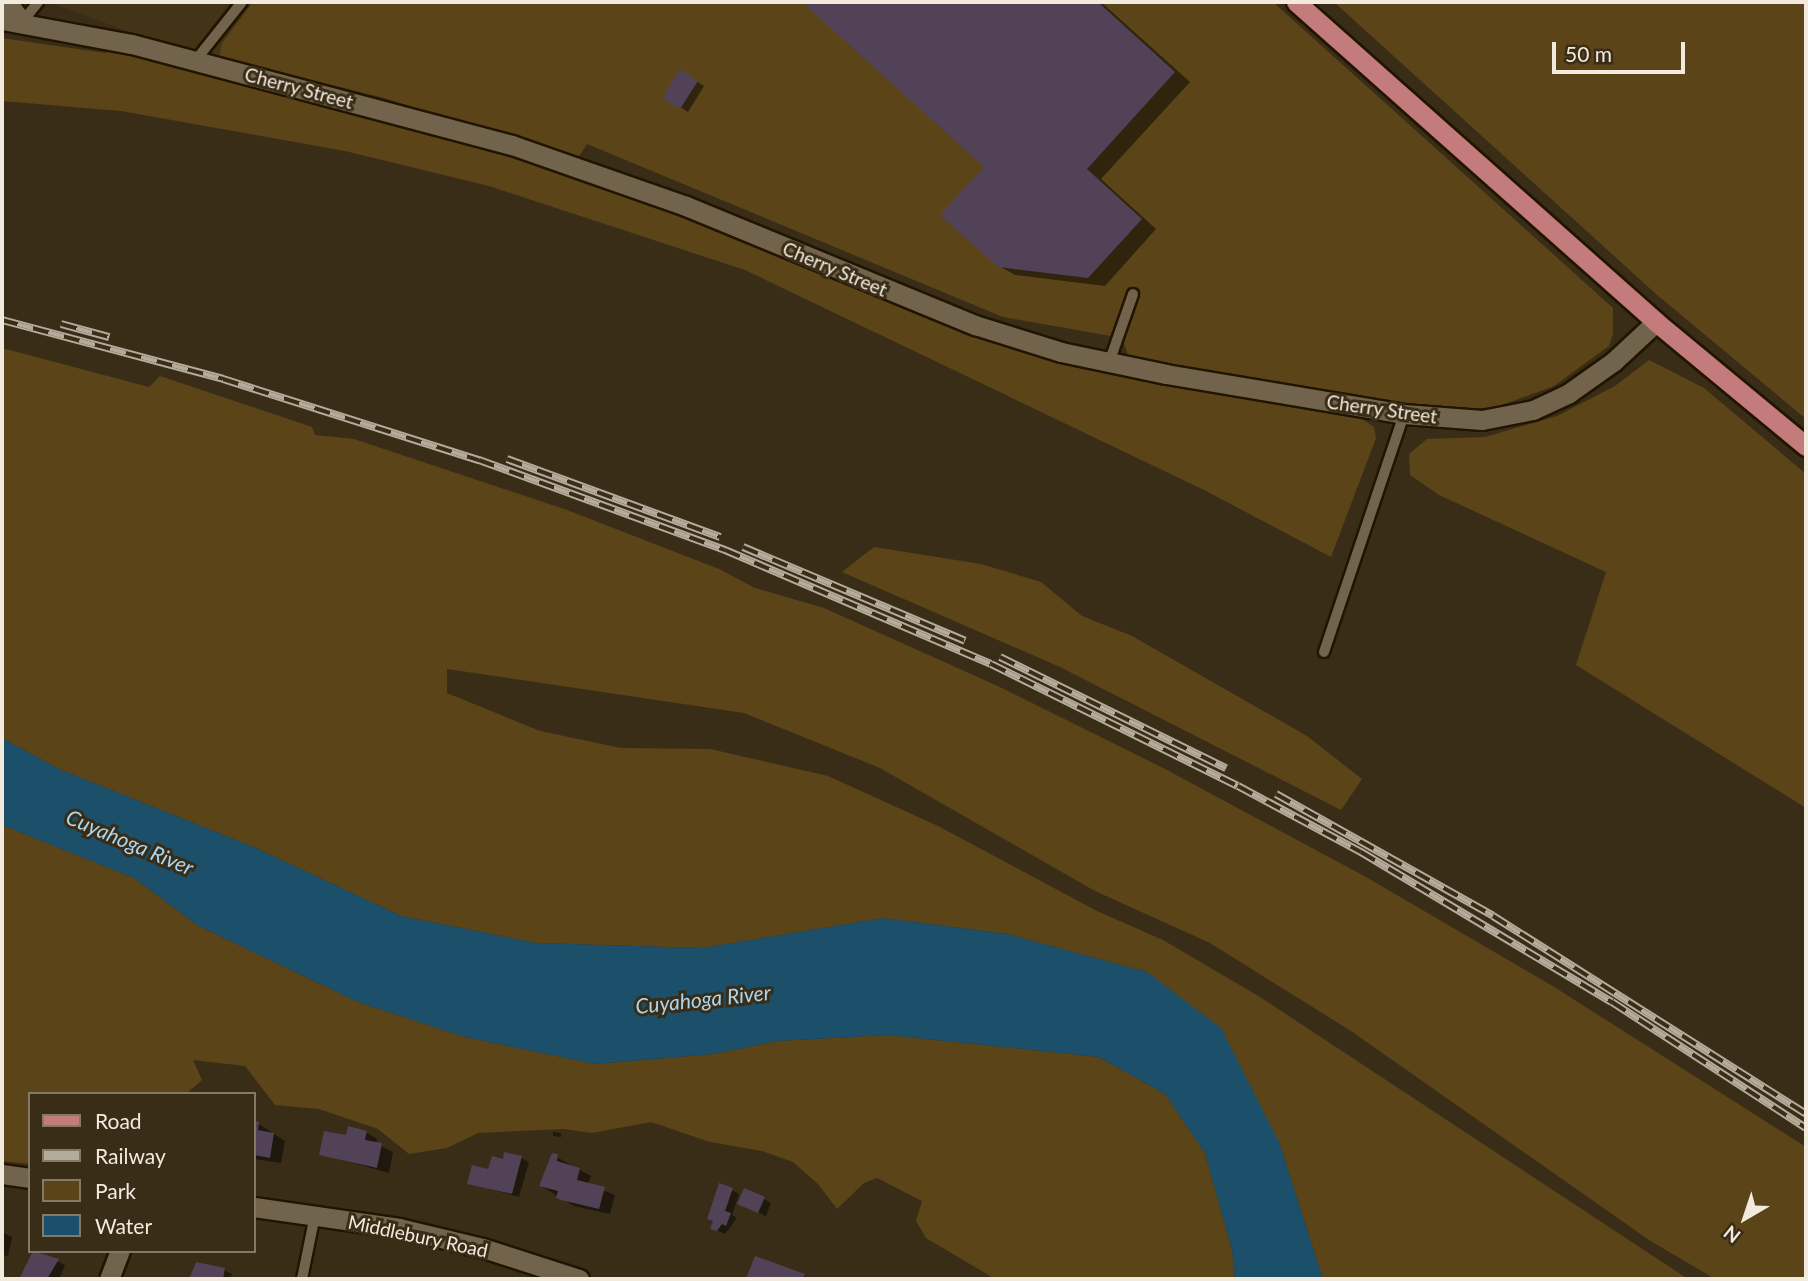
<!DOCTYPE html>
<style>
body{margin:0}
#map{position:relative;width:1808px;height:1281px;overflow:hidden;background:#3a2d17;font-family:Lato,sans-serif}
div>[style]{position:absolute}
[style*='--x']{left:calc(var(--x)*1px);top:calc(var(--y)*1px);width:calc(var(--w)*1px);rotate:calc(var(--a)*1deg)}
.built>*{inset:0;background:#443417}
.green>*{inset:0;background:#5b4418}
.water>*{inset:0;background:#1c4f69}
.shadow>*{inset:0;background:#0007}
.building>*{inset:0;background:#514257}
.roads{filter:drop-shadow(2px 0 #211501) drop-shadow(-2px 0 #211501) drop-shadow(0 2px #211501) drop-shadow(0 -2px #211501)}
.service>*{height:10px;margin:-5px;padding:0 5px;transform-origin:5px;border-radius:5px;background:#72644c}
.minor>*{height:19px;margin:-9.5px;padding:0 9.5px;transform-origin:9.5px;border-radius:9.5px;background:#72644c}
.tertiary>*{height:19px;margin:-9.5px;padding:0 9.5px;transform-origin:9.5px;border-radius:9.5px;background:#72644c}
.primary>*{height:19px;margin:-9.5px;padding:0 9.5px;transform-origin:9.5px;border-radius:9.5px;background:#c47b7b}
.rail>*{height:8px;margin-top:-4px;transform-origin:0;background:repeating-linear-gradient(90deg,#3a2d17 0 16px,#b5ab9b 0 32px);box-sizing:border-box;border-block:2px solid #b5ab9b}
span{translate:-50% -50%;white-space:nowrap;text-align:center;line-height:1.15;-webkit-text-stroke:6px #3a2d17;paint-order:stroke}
.street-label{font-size:19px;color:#f2eadd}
.water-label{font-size:21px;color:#abd6f0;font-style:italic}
.frame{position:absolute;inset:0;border:4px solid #f2eadd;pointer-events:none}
.legend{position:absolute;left:28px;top:1092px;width:228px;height:161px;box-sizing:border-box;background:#3a2d17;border:2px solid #847966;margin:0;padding:9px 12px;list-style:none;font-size:21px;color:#f2eadd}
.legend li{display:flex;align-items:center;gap:14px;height:35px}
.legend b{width:35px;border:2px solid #847966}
.north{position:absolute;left:1710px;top:1183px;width:70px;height:70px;-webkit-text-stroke:5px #3a2d17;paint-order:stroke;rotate:219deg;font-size:19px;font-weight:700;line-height:28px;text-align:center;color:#f2eadd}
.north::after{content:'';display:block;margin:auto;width:24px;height:32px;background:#f2eadd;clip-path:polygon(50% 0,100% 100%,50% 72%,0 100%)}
.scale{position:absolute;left:1552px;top:42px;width:133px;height:32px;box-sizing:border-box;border:4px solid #f2eadd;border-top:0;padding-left:9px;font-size:21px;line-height:24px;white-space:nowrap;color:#f2eadd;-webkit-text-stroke:5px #3a2d17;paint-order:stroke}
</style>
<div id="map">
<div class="built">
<i style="clip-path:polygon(49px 2px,253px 2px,222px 43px,219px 57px,151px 40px)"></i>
</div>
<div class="green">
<i style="clip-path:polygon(253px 2px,1273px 2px,1613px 308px,1613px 334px,1609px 346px,1554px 386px,1499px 406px,1474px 409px,1425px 408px,1136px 360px,1128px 355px,1122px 338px,1003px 317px,587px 144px,578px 158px,384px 98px,219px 57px,222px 43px)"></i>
<i style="clip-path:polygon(1334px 2px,1806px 2px,1806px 419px,1656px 294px)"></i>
<i style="clip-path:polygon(2px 38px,105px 53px,115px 46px,512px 153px,639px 195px,994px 340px,1352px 412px,1374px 427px,1376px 438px,1331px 557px,1204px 490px,745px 270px,489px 186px,345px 151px,121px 111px,2px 101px)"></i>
<i style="clip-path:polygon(2px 348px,149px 387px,160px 376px,312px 427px,315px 435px,354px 439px,567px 510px,719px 569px,755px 588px,824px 608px,1002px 688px,1165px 769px,1366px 877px,1551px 985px,1806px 1147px,1806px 1279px,1715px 1279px,1649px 1240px,1351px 1031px,1210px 943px,1095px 891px,880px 768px,744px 713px,447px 669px,447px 693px,540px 731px,621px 748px,710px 749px,828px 776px,938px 826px,1097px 911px,1163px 940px,1260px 997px,1688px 1279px,1323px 1279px,1279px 1142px,1147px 972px,1007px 934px,883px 918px,702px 948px,536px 943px,401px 916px,256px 848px,59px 769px,2px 738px)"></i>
<i style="clip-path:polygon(1649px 360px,1704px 388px,1806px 474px,1806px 808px,1576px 665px,1606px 572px,1439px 495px,1410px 475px,1409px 454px,1427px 439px,1485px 437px,1557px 416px,1615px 386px)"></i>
<i style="clip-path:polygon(874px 547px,981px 564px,1041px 582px,1082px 616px,1132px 636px,1307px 736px,1362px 779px,1341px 810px,1060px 667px,842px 572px)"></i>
<i style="clip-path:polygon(2px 825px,134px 878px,197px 925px,358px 1002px,465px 1037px,595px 1064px,713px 1054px,777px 1041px,888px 1035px,1099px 1057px,1165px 1094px,1205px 1153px,1232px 1250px,1235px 1279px,995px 1279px,926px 1238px,916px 1221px,922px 1201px,877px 1178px,864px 1183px,837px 1209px,818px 1184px,793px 1162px,762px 1151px,710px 1142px,651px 1122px,592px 1133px,564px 1129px,478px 1133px,447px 1148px,409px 1154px,378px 1129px,319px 1109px,275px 1105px,245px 1066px,193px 1060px,202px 1080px,186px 1094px,30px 1094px,30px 1164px,2px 1161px)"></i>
</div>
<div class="water">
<i style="clip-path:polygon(2px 738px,59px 769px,256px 848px,401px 916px,536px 943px,702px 948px,883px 918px,1007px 934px,1147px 972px,1221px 1028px,1279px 1142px,1323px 1279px,1235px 1279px,1232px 1250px,1205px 1153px,1165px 1094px,1099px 1057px,888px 1035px,777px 1041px,713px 1054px,595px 1064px,465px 1037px,358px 1002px,197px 925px,134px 878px,2px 825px)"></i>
</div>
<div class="shadow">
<i style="clip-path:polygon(804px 2px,1101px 2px,1190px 82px,1101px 179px,1156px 229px,1105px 286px,1015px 275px,999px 266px,986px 167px)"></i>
<i style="clip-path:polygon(681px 72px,704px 86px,688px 112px,664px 97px)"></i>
<i style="clip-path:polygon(254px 1121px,285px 1141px,281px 1163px,254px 1159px)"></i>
<i style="clip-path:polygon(366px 1132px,377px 1139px,376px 1144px,393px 1152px,389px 1173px,321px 1154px,347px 1138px)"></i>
<i style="clip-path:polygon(553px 1132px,561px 1133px,561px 1137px,553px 1136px)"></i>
<i style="clip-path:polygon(553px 1155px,591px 1176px,588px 1184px,615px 1195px,610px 1214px,574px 1206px,541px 1186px)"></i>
<i style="clip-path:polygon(521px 1158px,529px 1162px,519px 1197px,469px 1183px,504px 1161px)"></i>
<i style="clip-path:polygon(732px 1190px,739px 1194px,732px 1215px,737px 1218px,725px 1234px,712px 1228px)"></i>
<i style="clip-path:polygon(764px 1199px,771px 1203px,766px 1216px,746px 1207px)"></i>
<i style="clip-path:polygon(2px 1232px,12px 1237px,8px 1256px,2px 1255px)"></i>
<i style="clip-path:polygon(35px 1251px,65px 1265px,59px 1279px,21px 1279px)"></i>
<i style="clip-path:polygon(756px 1259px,804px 1276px,810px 1279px,748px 1279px)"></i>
<i style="clip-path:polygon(194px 1266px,224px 1270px,232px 1274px,230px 1279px,191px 1279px)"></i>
</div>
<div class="building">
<i style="clip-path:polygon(802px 2px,1098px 2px,1175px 72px,1087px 169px,1142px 219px,1088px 278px,998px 267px,940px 215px,984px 167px)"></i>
<i style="clip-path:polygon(680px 69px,698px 81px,680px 109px,662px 98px)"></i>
<i style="clip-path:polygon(254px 1121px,259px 1122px,258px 1130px,274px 1133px,270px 1158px,254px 1155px)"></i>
<i style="clip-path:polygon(348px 1126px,367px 1131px,365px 1140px,382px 1143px,377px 1168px,319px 1155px,324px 1131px,346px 1135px)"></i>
<i style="clip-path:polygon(504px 1152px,522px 1156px,512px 1194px,467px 1184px,472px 1165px,488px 1169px,492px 1156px,503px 1159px)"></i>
<i style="clip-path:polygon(552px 1153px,558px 1154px,557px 1161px,580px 1168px,577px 1180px,605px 1187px,599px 1209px,561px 1200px,556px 1198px,558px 1191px,539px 1186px)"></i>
<i style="clip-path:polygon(719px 1183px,733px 1188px,725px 1211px,731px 1213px,726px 1226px,722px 1224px,717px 1231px,710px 1229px,713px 1221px,707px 1219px)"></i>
<i style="clip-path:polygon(744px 1188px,765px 1197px,758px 1213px,737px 1204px)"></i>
<i style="clip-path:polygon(33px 1251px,59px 1259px,47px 1279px,19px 1279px)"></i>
<i style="clip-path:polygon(755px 1256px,805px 1274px,803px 1279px,746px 1279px)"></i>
<i style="clip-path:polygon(196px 1262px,225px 1268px,223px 1279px,189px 1279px)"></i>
</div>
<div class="roads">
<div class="service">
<i style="--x:22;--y:22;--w:26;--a:-51"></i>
<i style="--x:195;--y:61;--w:75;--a:-51.5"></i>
<i style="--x:1109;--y:363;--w:73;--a:-70.8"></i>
<i style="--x:1324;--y:652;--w:251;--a:-71.4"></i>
<i style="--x:302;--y:1279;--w:65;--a:-78.5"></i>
</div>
<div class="minor">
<i style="--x:7;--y:2;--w:25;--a:53"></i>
<i style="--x:109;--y:1279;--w:30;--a:-69"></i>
</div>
<div class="tertiary">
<i style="--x:2;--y:20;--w:132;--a:10.5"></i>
<i style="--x:132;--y:44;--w:393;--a:14.9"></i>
<i style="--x:512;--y:145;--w:184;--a:19.3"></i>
<i style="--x:686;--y:206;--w:313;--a:22.4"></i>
<i style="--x:975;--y:325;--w:90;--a:17.4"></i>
<i style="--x:1061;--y:352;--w:107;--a:11.8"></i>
<i style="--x:1166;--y:374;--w:241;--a:9.5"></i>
<i style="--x:1404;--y:414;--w:78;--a:4.4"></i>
<i style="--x:1482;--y:420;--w:52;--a:-11.1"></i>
<i style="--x:1533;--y:410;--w:40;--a:-25"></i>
<i style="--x:1569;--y:393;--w:55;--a:-35.4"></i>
<i style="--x:1614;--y:361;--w:57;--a:-42.9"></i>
<i style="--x:2;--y:1174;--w:28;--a:8"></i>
<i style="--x:254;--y:1207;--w:147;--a:8.2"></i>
<i style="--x:399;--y:1228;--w:86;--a:13.4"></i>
<i style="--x:483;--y:1248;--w:101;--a:17.9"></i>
</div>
<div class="primary">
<i style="--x:1296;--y:2;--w:482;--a:41.6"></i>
<i style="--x:1656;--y:322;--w:195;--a:39.6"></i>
</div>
</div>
<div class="rail">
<i style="--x:2;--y:320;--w:229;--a:14.9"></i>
<i style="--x:223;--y:379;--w:269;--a:17.6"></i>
<i style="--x:479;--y:460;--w:262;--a:20.1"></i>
<i style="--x:725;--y:550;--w:289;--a:23.2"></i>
<i style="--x:991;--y:664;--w:275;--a:26.3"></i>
<i style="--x:1238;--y:786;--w:140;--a:28.2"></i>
<i style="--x:1361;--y:852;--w:292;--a:30.9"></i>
<i style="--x:1612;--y:1002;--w:231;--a:33"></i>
<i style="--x:61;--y:324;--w:50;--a:15.2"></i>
<i style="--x:507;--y:459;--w:227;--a:20.1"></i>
<i style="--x:743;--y:547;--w:241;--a:22.9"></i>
<i style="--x:1000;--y:657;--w:252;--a:26.2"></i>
<i style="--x:1276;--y:794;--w:249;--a:29.3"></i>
<i style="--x:1493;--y:916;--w:370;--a:32.3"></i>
</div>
<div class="street-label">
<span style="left:299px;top:88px;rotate:15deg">Cherry Street</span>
<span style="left:835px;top:269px;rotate:23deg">Cherry Street</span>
<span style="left:1382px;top:409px;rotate:8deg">Cherry Street</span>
<span style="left:418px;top:1236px;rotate:12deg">Middlebury Road</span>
</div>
<div class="water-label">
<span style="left:130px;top:842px;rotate:23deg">Cuyahoga River</span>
<span style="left:703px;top:999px;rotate:-6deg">Cuyahoga River</span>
</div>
<div class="frame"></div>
<ul class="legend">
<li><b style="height:9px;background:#c47b7b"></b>Road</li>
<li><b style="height:9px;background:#b5ab9b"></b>Railway</li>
<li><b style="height:19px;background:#5b4418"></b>Park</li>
<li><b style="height:19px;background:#1c4f69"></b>Water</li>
</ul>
<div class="north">N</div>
<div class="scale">50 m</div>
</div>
